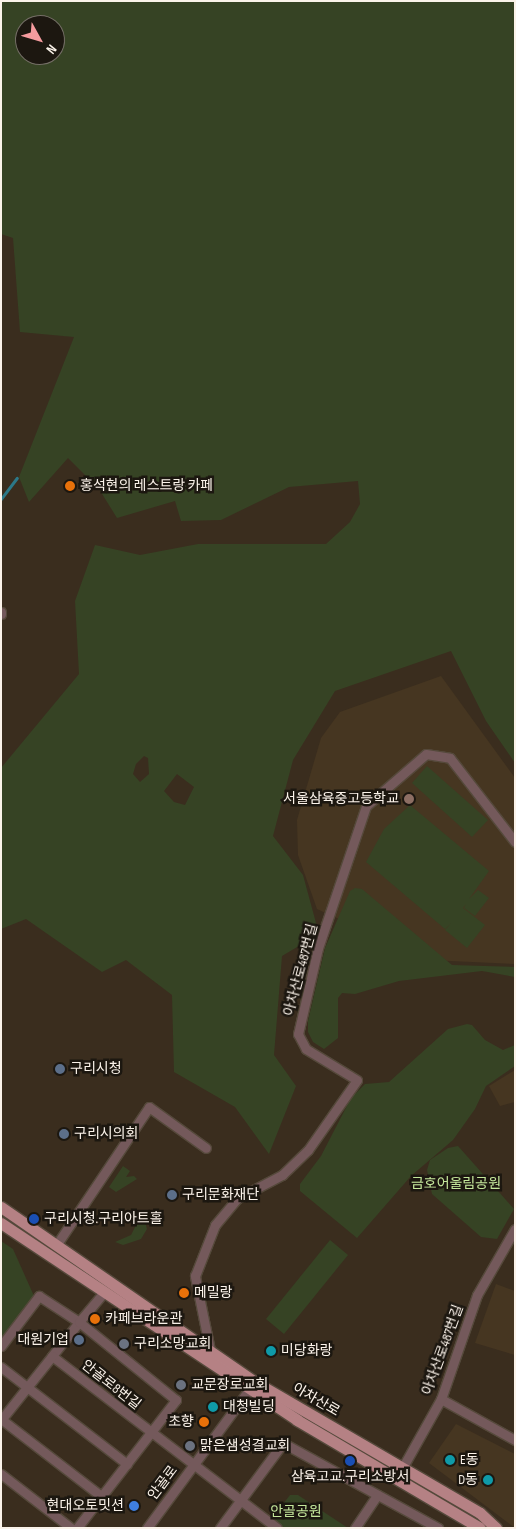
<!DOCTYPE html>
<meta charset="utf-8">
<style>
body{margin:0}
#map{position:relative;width:516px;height:1529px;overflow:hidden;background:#3a2d1e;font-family:"Sofia Sans Condensed","Noto Sans KR",sans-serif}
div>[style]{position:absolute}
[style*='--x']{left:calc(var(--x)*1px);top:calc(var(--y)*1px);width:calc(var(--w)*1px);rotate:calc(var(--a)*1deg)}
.built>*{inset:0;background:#463621}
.green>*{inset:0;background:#364324}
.stream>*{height:2.5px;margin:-1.25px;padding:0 1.25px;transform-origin:1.25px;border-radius:1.25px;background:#2c7888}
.roads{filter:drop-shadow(1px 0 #55493b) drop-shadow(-1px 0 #55493b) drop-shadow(0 1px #55493b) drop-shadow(0 -1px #55493b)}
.minor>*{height:9px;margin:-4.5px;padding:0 4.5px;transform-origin:4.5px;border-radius:4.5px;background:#74595b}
.major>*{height:11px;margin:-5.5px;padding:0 5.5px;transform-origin:5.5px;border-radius:5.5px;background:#b58184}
.dots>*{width:14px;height:14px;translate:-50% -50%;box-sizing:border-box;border:2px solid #1c1710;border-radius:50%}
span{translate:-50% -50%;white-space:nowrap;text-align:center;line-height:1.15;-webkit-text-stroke:5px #1c1710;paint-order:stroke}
.poi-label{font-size:14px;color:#fbf3ea}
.left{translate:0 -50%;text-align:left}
.right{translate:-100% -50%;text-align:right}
.street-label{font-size:14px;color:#fbf3ea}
.park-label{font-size:14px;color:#c4e79b}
.frame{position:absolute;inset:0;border:2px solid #fbf3ea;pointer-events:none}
.north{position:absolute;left:15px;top:15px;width:50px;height:50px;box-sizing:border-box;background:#1c1710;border:1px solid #756f67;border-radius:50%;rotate:129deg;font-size:14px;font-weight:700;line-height:20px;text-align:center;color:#fbf3ea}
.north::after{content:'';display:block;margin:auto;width:18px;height:22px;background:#f59b9e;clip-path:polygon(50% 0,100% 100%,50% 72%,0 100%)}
</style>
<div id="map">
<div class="built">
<i style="clip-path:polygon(441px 676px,515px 778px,515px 964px,429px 960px,317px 909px,298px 855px,297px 820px,321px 738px,340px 712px)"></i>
<i style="clip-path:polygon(515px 1070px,515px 1102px,500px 1106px,489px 1086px)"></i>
<i style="clip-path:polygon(496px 1284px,515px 1291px,515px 1355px,475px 1343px)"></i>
<i style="clip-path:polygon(456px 1424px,515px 1454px,515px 1528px,429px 1463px)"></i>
</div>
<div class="green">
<i style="clip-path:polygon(evenodd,1px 1px,515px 1px,515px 763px,486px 721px,451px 651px,335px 691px,293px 760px,273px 836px,303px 875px,319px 934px,282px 956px,274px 1055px,296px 1086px,269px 1154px,235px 1107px,174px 1072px,172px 995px,126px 960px,102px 972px,26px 919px,1px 929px,1px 768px,79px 674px,75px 601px,95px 545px,140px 555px,198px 544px,326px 544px,350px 522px,360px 504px,358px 481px,289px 487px,221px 520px,181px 521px,175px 501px,117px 518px,99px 489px,68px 458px,29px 502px,19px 477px,74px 337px,20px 332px,13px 238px,1px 234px,1px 1px,25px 25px,55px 25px,55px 55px,25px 55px,25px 25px,1px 1px,144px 756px,148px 758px,149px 774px,140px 782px,133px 774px,136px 764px,144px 756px,1px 1px,177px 774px,194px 787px,185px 805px,174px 802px,164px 791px,177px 774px)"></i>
<i style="clip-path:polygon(427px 766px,488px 820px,472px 837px,412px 783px)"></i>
<i style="clip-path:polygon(410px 805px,489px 871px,469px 899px,478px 890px,489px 898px,475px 916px,464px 908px,466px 904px,463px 908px,485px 925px,467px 948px,445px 930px,451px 923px,445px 929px,366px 862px,384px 829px)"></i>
<i style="clip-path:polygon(355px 888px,362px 889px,452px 965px,514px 967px,515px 977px,482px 971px,399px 981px,355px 994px,342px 993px,338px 998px,338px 1038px,324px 1049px,313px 1042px,308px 1032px,308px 1021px,325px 948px,350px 891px)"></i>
<i style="clip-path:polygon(467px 1024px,472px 1025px,485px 1040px,503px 1050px,515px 1045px,515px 1066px,486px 1086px,475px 1109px,453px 1140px,411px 1176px,357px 1238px,300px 1191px,300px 1184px,321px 1156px,351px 1098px,365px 1084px,389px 1082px,448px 1029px)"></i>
<i style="clip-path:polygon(458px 1146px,514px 1209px,497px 1239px,481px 1237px,432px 1194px,427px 1170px,430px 1160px,448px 1148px)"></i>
<i style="clip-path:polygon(123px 1166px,130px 1171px,126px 1177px,134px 1176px,137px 1179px,116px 1192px,109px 1187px)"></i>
<i style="clip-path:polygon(133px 1215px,145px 1222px,147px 1229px,141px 1239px,123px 1245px,115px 1242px,131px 1235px,136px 1225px)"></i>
<i style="clip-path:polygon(330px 1240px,348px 1255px,284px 1334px,266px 1319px)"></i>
<i style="clip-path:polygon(1px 1241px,13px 1249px,34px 1296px,1px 1340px)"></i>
<i style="clip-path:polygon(290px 1495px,298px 1495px,348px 1528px,277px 1528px,269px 1522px)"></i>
</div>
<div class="stream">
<i style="--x:1;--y:499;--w:26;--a:-53"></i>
</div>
<div class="roads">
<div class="minor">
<i style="--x:1;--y:612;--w:2;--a:90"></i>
<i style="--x:57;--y:1244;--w:165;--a:-56.1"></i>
<i style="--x:149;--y:1107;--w:70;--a:35.7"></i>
<i style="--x:1;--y:1346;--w:63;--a:-52.8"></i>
<i style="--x:39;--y:1296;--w:48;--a:33"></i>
<i style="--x:79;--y:1322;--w:43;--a:128.5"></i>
<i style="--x:52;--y:1356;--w:283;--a:37.4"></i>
<i style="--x:210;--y:1350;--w:76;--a:-101.5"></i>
<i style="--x:195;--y:1276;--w:55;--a:-68.6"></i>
<i style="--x:215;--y:1225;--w:35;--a:-50"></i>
<i style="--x:238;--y:1198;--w:50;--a:-27.6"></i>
<i style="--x:282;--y:1175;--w:36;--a:-44"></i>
<i style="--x:308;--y:1150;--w:85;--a:-55"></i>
<i style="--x:357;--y:1080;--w:60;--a:-148.7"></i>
<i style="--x:306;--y:1049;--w:17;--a:-118"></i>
<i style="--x:298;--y:1034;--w:88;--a:-76.9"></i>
<i style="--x:318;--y:948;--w:150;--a:-71.3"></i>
<i style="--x:366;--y:806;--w:79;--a:-40.9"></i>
<i style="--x:426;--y:754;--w:24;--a:9"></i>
<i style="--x:450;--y:758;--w:106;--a:52.3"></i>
<i style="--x:1;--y:1367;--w:159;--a:37.6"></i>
<i style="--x:441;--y:1399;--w:85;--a:29"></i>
<i style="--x:1;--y:1419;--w:126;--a:37.6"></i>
<i style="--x:1;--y:1420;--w:82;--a:-51.4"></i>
<i style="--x:400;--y:1472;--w:84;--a:-60.7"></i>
<i style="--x:441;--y:1399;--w:110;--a:-70.9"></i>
<i style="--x:477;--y:1295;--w:76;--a:-60.1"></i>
<i style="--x:1;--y:1474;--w:88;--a:37.6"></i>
<i style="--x:77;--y:1528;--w:162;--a:-52.3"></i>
<i style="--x:176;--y:1400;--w:124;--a:-141.2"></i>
<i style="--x:79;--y:1322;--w:39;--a:-50"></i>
<i style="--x:147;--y:1528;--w:179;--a:-53.6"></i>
<i style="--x:220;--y:1528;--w:106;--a:-53.5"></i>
<i style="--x:283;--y:1443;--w:177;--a:28.7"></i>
<i style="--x:355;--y:1528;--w:40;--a:-56"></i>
</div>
<div class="major">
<i style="--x:1;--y:1207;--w:308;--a:34.6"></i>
<i style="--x:255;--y:1382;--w:260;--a:30.2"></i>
<i style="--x:480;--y:1513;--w:22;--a:43"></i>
<i style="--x:1;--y:1223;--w:356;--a:33.6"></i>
<i style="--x:297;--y:1420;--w:212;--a:30.5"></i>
</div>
</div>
<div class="dots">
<i style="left:70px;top:486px;background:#e8710a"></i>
<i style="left:409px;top:799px;background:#8d6e63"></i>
<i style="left:60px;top:1069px;background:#5c6f8a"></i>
<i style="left:64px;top:1134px;background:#5c6f8a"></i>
<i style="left:172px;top:1195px;background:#5c6f8a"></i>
<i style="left:34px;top:1219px;background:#1a4fb4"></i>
<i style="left:184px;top:1293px;background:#e8710a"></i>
<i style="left:95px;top:1319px;background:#e8710a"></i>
<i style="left:79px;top:1340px;background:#5c6f8a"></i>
<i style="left:124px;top:1344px;background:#6b7280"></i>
<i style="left:271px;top:1351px;background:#0f9aa8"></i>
<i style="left:181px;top:1385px;background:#6b7280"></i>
<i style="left:213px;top:1407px;background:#0f9aa8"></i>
<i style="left:204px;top:1422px;background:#e8710a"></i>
<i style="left:190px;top:1446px;background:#6b7280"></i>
<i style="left:450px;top:1460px;background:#0f9aa8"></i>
<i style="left:350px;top:1461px;background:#1a4fb4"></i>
<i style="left:488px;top:1480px;background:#0f9aa8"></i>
<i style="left:134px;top:1506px;background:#3f7fe0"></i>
</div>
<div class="poi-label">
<span class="left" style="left:80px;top:486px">홍석현의 레스트랑 카페</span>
<span class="right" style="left:399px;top:799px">서울삼육중고등학교</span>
<span class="left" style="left:70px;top:1069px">구리시청</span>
<span class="left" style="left:74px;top:1134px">구리시의회</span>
<span class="left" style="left:182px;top:1195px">구리문화재단</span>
<span class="left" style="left:44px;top:1219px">구리시청.구리아트홀</span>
<span class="left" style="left:194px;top:1293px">메밀랑</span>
<span class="left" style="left:105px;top:1319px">카페브라운관</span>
<span class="right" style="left:69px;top:1340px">대원기업</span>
<span class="left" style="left:134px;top:1344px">구리소망교회</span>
<span class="left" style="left:281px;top:1351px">미당화랑</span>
<span class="left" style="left:191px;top:1385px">교문장로교회</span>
<span class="left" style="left:223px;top:1407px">대청빌딩</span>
<span class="right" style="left:194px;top:1422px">초향</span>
<span class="left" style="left:200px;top:1446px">맑은샘성결교회</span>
<span class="left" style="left:460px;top:1460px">E동</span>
<span style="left:350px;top:1477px">삼육고교.구리소방서</span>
<span class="right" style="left:478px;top:1480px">D동</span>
<span class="right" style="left:124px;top:1506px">현대오토밋션</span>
</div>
<div class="street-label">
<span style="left:301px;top:970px;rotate:-75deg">아차산로487번길</span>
<span style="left:443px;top:1350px;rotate:-70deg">아차산로487번길</span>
<span style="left:111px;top:1385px;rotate:38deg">안골로8번길</span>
<span style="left:316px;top:1400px;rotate:30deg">아차산로</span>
<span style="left:163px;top:1483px;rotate:-53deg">안골로</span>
</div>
<div class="park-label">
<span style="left:456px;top:1184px">금호어울림공원</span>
<span style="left:296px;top:1512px">안골공원</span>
</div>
<div class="frame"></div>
<div class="north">N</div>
</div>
